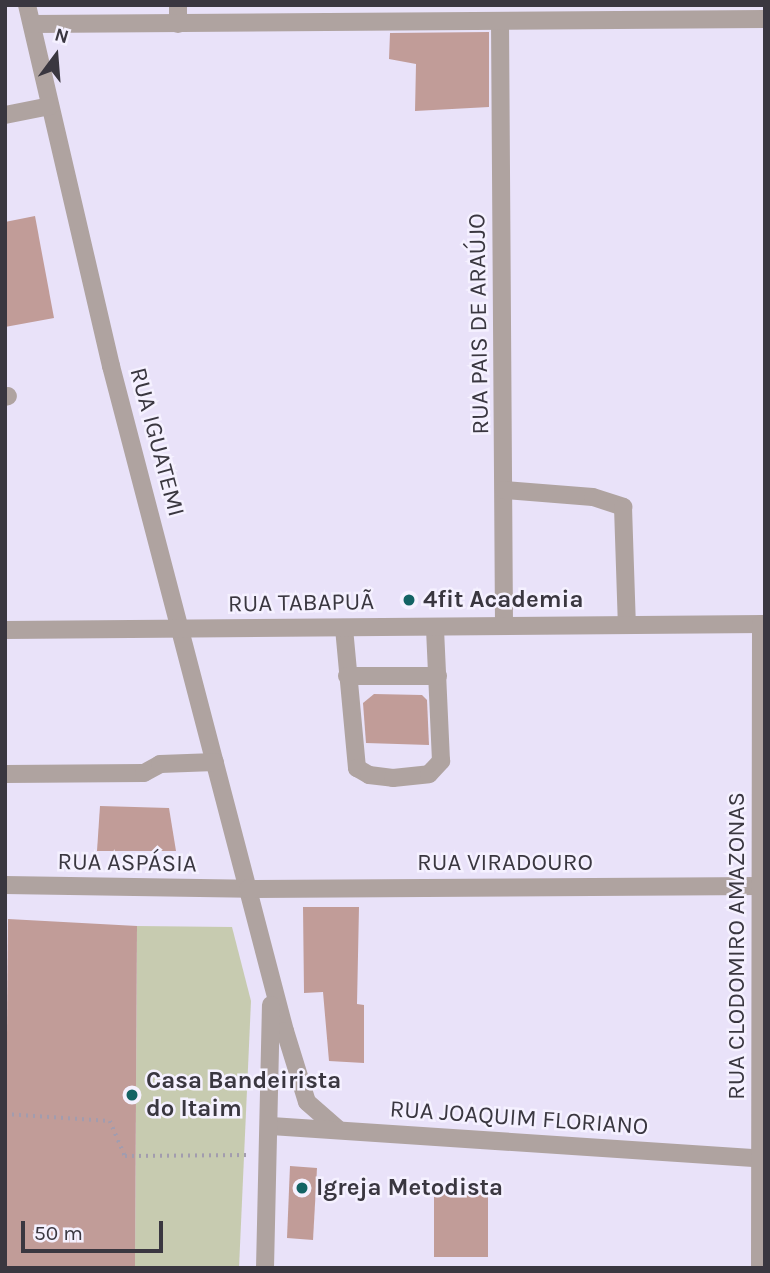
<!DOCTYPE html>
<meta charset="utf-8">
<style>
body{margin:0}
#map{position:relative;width:770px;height:1273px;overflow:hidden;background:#e9e2f9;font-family:Karla,sans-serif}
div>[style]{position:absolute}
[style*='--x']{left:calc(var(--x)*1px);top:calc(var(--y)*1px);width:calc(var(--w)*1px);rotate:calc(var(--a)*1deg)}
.green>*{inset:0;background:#c7cbb0}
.building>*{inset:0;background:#c19c98}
.path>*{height:3.5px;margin-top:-1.75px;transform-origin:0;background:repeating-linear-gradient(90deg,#a29cae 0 2px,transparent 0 7px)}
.minor>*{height:18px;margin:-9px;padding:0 9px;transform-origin:9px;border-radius:9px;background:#afa3a0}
.dots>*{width:19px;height:19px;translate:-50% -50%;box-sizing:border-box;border:4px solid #f5f1ff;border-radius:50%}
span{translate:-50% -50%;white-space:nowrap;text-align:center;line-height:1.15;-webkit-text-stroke:5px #f5f1ff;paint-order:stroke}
.street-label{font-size:24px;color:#3a3740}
.poi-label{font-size:24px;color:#3a3740;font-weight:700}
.left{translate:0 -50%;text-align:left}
.frame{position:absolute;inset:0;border:7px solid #3a3740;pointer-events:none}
.north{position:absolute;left:21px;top:21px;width:70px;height:70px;-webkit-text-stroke:5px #f5f1ff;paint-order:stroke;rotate:16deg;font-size:19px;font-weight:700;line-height:28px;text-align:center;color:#3a3740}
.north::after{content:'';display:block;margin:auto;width:24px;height:32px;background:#3a3740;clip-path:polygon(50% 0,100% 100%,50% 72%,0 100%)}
.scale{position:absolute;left:21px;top:1221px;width:142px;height:32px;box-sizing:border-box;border:4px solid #3a3740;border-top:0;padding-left:9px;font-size:21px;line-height:24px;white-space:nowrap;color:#3a3740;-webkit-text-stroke:5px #f5f1ff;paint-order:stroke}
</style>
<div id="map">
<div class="green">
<i style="clip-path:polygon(137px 926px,232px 927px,251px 1001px,239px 1268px,135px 1268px)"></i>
</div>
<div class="building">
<i style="clip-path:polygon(489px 32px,489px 107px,415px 111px,416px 64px,389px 59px,390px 33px)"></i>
<i style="clip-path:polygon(35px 216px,54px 318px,5px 327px,5px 222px)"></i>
<i style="clip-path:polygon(374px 694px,422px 695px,427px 700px,429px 745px,366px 743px,363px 703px)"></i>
<i style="clip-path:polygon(100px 806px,169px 808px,176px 851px,97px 851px)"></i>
<i style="clip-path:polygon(303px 907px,359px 907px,357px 1004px,364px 1005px,364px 1063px,329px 1061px,323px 992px,304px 993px)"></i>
<i style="clip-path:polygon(8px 919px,137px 926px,135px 1268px,5px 1268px)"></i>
<i style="clip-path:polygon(290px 1166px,317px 1168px,313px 1240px,287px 1238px)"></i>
<i style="clip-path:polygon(434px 1192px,488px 1193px,488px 1257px,434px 1257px)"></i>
</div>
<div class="path">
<i style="--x:5;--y:1114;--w:105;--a:3.8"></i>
<i style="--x:110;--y:1121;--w:38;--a:67"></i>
<i style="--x:125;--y:1156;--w:125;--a:-0.5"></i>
</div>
<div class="minor">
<i style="--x:27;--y:5;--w:371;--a:76.9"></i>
<i style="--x:111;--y:366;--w:687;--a:75.34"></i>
<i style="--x:285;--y:1031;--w:74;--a:72.8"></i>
<i style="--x:307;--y:1102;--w:41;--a:41.1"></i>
<i style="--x:178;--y:5;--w:19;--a:90"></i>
<i style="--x:500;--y:21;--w:605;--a:89.62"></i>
<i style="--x:33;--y:24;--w:732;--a:-0.39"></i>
<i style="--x:5;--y:115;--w:46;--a:-11.3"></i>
<i style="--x:5;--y:397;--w:3;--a:-18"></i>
<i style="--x:504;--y:490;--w:89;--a:4.5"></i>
<i style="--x:593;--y:497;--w:32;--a:18"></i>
<i style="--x:623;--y:507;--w:118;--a:88.1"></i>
<i style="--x:344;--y:628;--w:141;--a:84.7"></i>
<i style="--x:357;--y:768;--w:14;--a:30"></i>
<i style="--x:369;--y:775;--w:24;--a:7"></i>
<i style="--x:393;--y:778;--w:36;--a:-6"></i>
<i style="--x:429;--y:774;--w:18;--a:-47"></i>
<i style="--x:441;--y:761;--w:134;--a:-92.6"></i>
<i style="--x:5;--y:630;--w:760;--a:-0.45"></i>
<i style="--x:347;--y:676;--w:91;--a:0"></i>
<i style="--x:5;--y:774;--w:139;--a:-0.4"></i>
<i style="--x:144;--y:773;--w:18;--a:-29"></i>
<i style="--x:160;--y:764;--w:55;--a:-2.1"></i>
<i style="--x:5;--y:885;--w:243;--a:0.9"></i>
<i style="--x:248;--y:889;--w:514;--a:-0.33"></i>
<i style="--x:271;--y:1126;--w:495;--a:3.8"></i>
<i style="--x:265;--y:1268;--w:263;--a:-88.7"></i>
<i style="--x:760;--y:1268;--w:644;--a:-89.91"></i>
</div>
<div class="dots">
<i style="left:409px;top:600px;background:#136364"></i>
<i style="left:132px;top:1095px;background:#136364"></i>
<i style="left:302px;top:1188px;background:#136364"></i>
</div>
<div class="street-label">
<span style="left:479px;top:324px;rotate:-91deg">RUA PAIS DE ARAÚJO</span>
<span style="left:157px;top:442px;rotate:75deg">RUA IGUATEMI</span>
<span style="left:301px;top:603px;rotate:-1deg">RUA TABAPUÃ</span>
<span style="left:127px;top:863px;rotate:1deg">RUA ASPÁSIA</span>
<span style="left:505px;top:863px">RUA VIRADOURO</span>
<span style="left:737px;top:946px;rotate:-90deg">RUA CLODOMIRO AMAZONAS</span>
<span style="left:519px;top:1118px;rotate:4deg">RUA JOAQUIM FLORIANO</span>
</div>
<div class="poi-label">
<span class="left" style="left:423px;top:600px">4fit Academia</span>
<span class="left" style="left:146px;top:1095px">Casa Bandeirista<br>do Itaim</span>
<span class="left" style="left:316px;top:1188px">Igreja Metodista</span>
</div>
<div class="frame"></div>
<div class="north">N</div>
<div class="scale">50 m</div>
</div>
